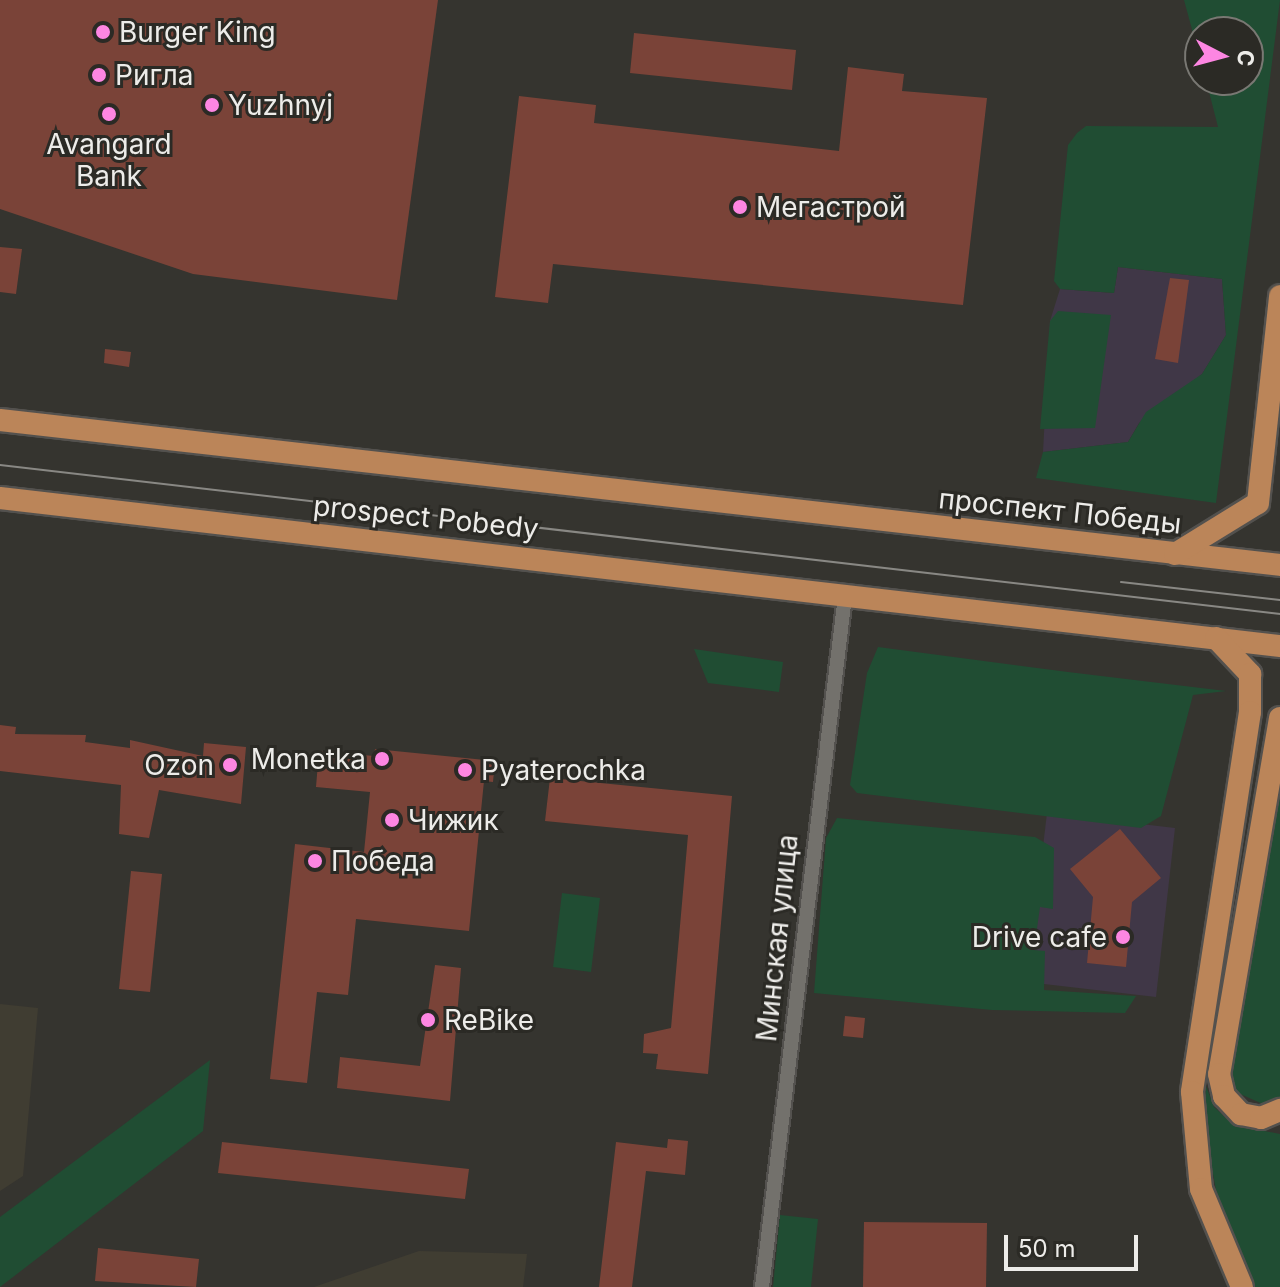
<!DOCTYPE html>
<meta charset="utf-8">
<style>
body{margin:0}
#map{position:relative;width:1280px;height:1287px;overflow:hidden;background:#35342f;font-family:Inter,sans-serif}
div>[style]{position:absolute}
[style*='--x']{left:calc(var(--x)*1px);top:calc(var(--y)*1px);width:calc(var(--w)*1px);rotate:calc(var(--a)*1deg)}
.commercial>*{inset:0;background:#403747}
.built>*{inset:0;background:#403d32}
.green>*{inset:0;background:#204d33}
.building>*{inset:0;background:#7a4338}
.roads{filter:drop-shadow(2px 0 #53514e) drop-shadow(-2px 0 #53514e) drop-shadow(0 2px #53514e) drop-shadow(0 -2px #53514e)}
.street>*{height:14px;margin:-7px;padding:0 7px;transform-origin:7px;border-radius:7px;background:#73716c}
.primary>*{height:22px;margin:-11px;padding:0 11px;transform-origin:11px;border-radius:11px;background:#bb8559}
.tram>*{height:2px;margin:-1px;padding:0 1px;transform-origin:1px;border-radius:1px;background:#898884}
.dots>*{width:22px;height:22px;translate:-50% -50%;box-sizing:border-box;border:4px solid #2b2a25;border-radius:50%}
span{translate:-50% -50%;white-space:nowrap;text-align:center;line-height:1.15;-webkit-text-stroke:6px #2b2a25;paint-order:stroke}
.poi-label{font-size:28px;color:#edece9}
.left{translate:0 -50%;text-align:left}
.right{translate:-100% -50%;text-align:right}
.street-label{font-size:28px;color:#edece9}
.north{position:absolute;left:1184px;top:16px;width:80px;height:80px;box-sizing:border-box;background:#2b2a25;border:2px solid #797873;border-radius:50%;rotate:96deg;font-size:22px;font-weight:700;line-height:32px;text-align:center;color:#edece9}
.north::after{content:'';display:block;margin:auto;width:28px;height:36px;background:#fd86e2;clip-path:polygon(50% 0,100% 100%,50% 72%,0 100%)}
.scale{position:absolute;left:1004px;top:1235px;width:134px;height:36px;box-sizing:border-box;border:4px solid #edece9;border-top:0;padding-left:10px;font-size:24px;line-height:28px;white-space:nowrap;color:#edece9;-webkit-text-stroke:6px #2b2a25;paint-order:stroke}
</style>
<div id="map">
<div class="commercial">
<i style="clip-path:polygon(1118px 267px,1222px 279px,1226px 335px,1202px 374px,1139px 423px,1128px 442px,1043px 452px,1050px 321px,1060px 289px,1114px 293px)"></i>
<i style="clip-path:polygon(1047px 813px,1175px 828px,1156px 997px,1027px 982px)"></i>
</div>
<div class="built">
<i style="clip-path:polygon(0 1004px,38px 1008px,23px 1176px,0 1191px)"></i>
<i style="clip-path:polygon(419px 1251px,527px 1254px,523px 1287px,314px 1287px)"></i>
</div>
<div class="green">
<i style="clip-path:polygon(1184px 0,1280px 0,1216px 503px,1036px 478px,1043px 452px,1128px 442px,1146px 412px,1202px 374px,1226px 335px,1222px 279px,1118px 267px,1114px 293px,1060px 289px,1054px 281px,1068px 145px,1077px 133px,1086px 126px,1218px 127px,1206px 80px,1248px 80px,1248px 32px,1200px 32px,1200px 59px)"></i>
<i style="clip-path:polygon(1058px 311px,1111px 315px,1095px 428px,1040px 429px,1050px 321px)"></i>
<i style="clip-path:polygon(878px 647px,1068px 672px,1226px 691px,1193px 695px,1161px 816px,1141px 828px,857px 793px,850px 785px,867px 673px)"></i>
<i style="clip-path:polygon(694px 649px,783px 662px,779px 692px,708px 683px)"></i>
<i style="clip-path:polygon(1280px 727px,1280px 1103px,1265px 1105px,1238px 1093px,1228px 1074px)"></i>
<i style="clip-path:polygon(837px 818px,1035px 837px,1054px 848px,1053px 909px,1040px 907px,1034px 950px,1045px 951px,1044px 990px,1136px 996px,1125px 1013px,992px 1010px,814px 993px,826px 838px)"></i>
<i style="clip-path:polygon(562px 893px,600px 898px,591px 972px,553px 967px)"></i>
<i style="clip-path:polygon(210px 1060px,203px 1131px,0 1287px,0 1217px)"></i>
<i style="clip-path:polygon(1206px 1086px,1214px 1107px,1234px 1125px,1280px 1134px,1280px 1287px,1251px 1287px,1218px 1201px,1203px 1119px)"></i>
<i style="clip-path:polygon(780px 1215px,818px 1219px,811px 1287px,773px 1287px)"></i>
</div>
<div class="building">
<i style="clip-path:polygon(0 0,438px 0,397px 300px,193px 274px,0 209px)"></i>
<i style="clip-path:polygon(634px 33px,796px 50px,792px 90px,630px 73px)"></i>
<i style="clip-path:polygon(848px 67px,904px 74px,902px 91px,987px 98px,963px 305px,553px 264px,548px 303px,495px 297px,519px 96px,596px 105px,594px 123px,839px 151px)"></i>
<i style="clip-path:polygon(0 247px,22px 249px,16px 294px,0 292px)"></i>
<i style="clip-path:polygon(1170px 278px,1189px 280px,1178px 363px,1155px 359px)"></i>
<i style="clip-path:polygon(105px 349px,131px 352px,129px 367px,104px 363px)"></i>
<i style="clip-path:polygon(0 725px,16px 727px,15px 734px,86px 735px,85px 742px,130px 748px,130px 740px,203px 756px,204px 743px,246px 747px,241px 804px,159px 790px,149px 838px,119px 834px,121px 785px,0 771px)"></i>
<i style="clip-path:polygon(375px 749px,495px 761px,493px 782px,484px 781px,469px 931px,356px 919px,348px 995px,317px 992px,307px 1083px,270px 1079px,295px 844px,364px 852px,370px 792px,316px 787px,319px 751px,374px 756px)"></i>
<i style="clip-path:polygon(550px 778px,732px 796px,708px 1074px,656px 1069px,658px 1054px,643px 1053px,644px 1034px,671px 1028px,688px 835px,545px 821px)"></i>
<i style="clip-path:polygon(1120px 829px,1161px 878px,1132px 902px,1126px 967px,1087px 963px,1093px 897px,1070px 869px)"></i>
<i style="clip-path:polygon(131px 871px,162px 874px,150px 992px,119px 989px)"></i>
<i style="clip-path:polygon(435px 965px,461px 968px,450px 1101px,337px 1088px,340px 1057px,420px 1066px)"></i>
<i style="clip-path:polygon(845px 1016px,865px 1018px,863px 1038px,843px 1036px)"></i>
<i style="clip-path:polygon(668px 1139px,688px 1141px,685px 1175px,646px 1171px,632px 1287px,599px 1287px,616px 1142px,667px 1148px)"></i>
<i style="clip-path:polygon(222px 1142px,469px 1169px,465px 1199px,218px 1173px)"></i>
<i style="clip-path:polygon(864px 1222px,987px 1223px,986px 1287px,863px 1287px)"></i>
<i style="clip-path:polygon(98px 1248px,199px 1259px,196px 1287px,95px 1281px)"></i>
</div>
<div class="roads">
<div class="street">
<i style="--x:762;--y:1287;--w:696;--a:-83.15"></i>
</div>
<div class="primary">
<i style="--x:0;--y:420;--w:1288;--a:6.46"></i>
<i style="--x:0;--y:498;--w:1289;--a:6.6"></i>
<i style="--x:1175;--y:554;--w:97;--a:-31.6"></i>
<i style="--x:1258;--y:503;--w:208;--a:-83.9"></i>
<i style="--x:1216;--y:638;--w:50;--a:46.6"></i>
<i style="--x:1250;--y:674;--w:38;--a:90"></i>
<i style="--x:1250;--y:712;--w:384;--a:98.7"></i>
<i style="--x:1192;--y:1092;--w:97;--a:84.7"></i>
<i style="--x:1201;--y:1189;--w:106;--a:67.3"></i>
<i style="--x:1280;--y:718;--w:361;--a:99.7"></i>
<i style="--x:1219;--y:1074;--w:23;--a:77"></i>
<i style="--x:1224;--y:1096;--w:25;--a:47"></i>
<i style="--x:1241;--y:1114;--w:20;--a:11"></i>
<i style="--x:1261;--y:1118;--w:21;--a:-23"></i>
</div>
</div>
<div class="tram">
<i style="--x:0;--y:465;--w:1289;--a:6.64"></i>
<i style="--x:1121;--y:582;--w:160;--a:6.5"></i>
</div>
<div class="dots">
<i style="left:103px;top:32px;background:#fd86e2"></i>
<i style="left:99px;top:75px;background:#fd86e2"></i>
<i style="left:212px;top:105px;background:#fd86e2"></i>
<i style="left:109px;top:114px;background:#fd86e2"></i>
<i style="left:740px;top:207px;background:#fd86e2"></i>
<i style="left:382px;top:759px;background:#fd86e2"></i>
<i style="left:230px;top:765px;background:#fd86e2"></i>
<i style="left:465px;top:770px;background:#fd86e2"></i>
<i style="left:392px;top:820px;background:#fd86e2"></i>
<i style="left:315px;top:861px;background:#fd86e2"></i>
<i style="left:1123px;top:937px;background:#fd86e2"></i>
<i style="left:428px;top:1020px;background:#fd86e2"></i>
</div>
<div class="poi-label">
<span class="left" style="left:119px;top:32px">Burger King</span>
<span class="left" style="left:115px;top:75px">Ригла</span>
<span class="left" style="left:228px;top:105px">Yuzhnyj</span>
<span style="left:109px;top:160px">Avangard<br>Bank</span>
<span class="left" style="left:756px;top:207px">Мегастрой</span>
<span class="right" style="left:366px;top:759px">Monetka</span>
<span class="right" style="left:214px;top:765px">Ozon</span>
<span class="left" style="left:481px;top:770px">Pyaterochka</span>
<span class="left" style="left:408px;top:820px">Чижик</span>
<span class="left" style="left:331px;top:861px">Победа</span>
<span class="right" style="left:1107px;top:937px">Drive cafe</span>
<span class="left" style="left:444px;top:1020px">ReBike</span>
</div>
<div class="street-label">
<span style="left:1060px;top:511px;rotate:6deg">проспект Победы</span>
<span style="left:426px;top:517px;rotate:6deg">prospect Pobedy</span>
<span style="left:777px;top:938px;rotate:-84deg">Минская улица</span>
</div>
<div class="north">С</div>
<div class="scale">50 m</div>
</div>
